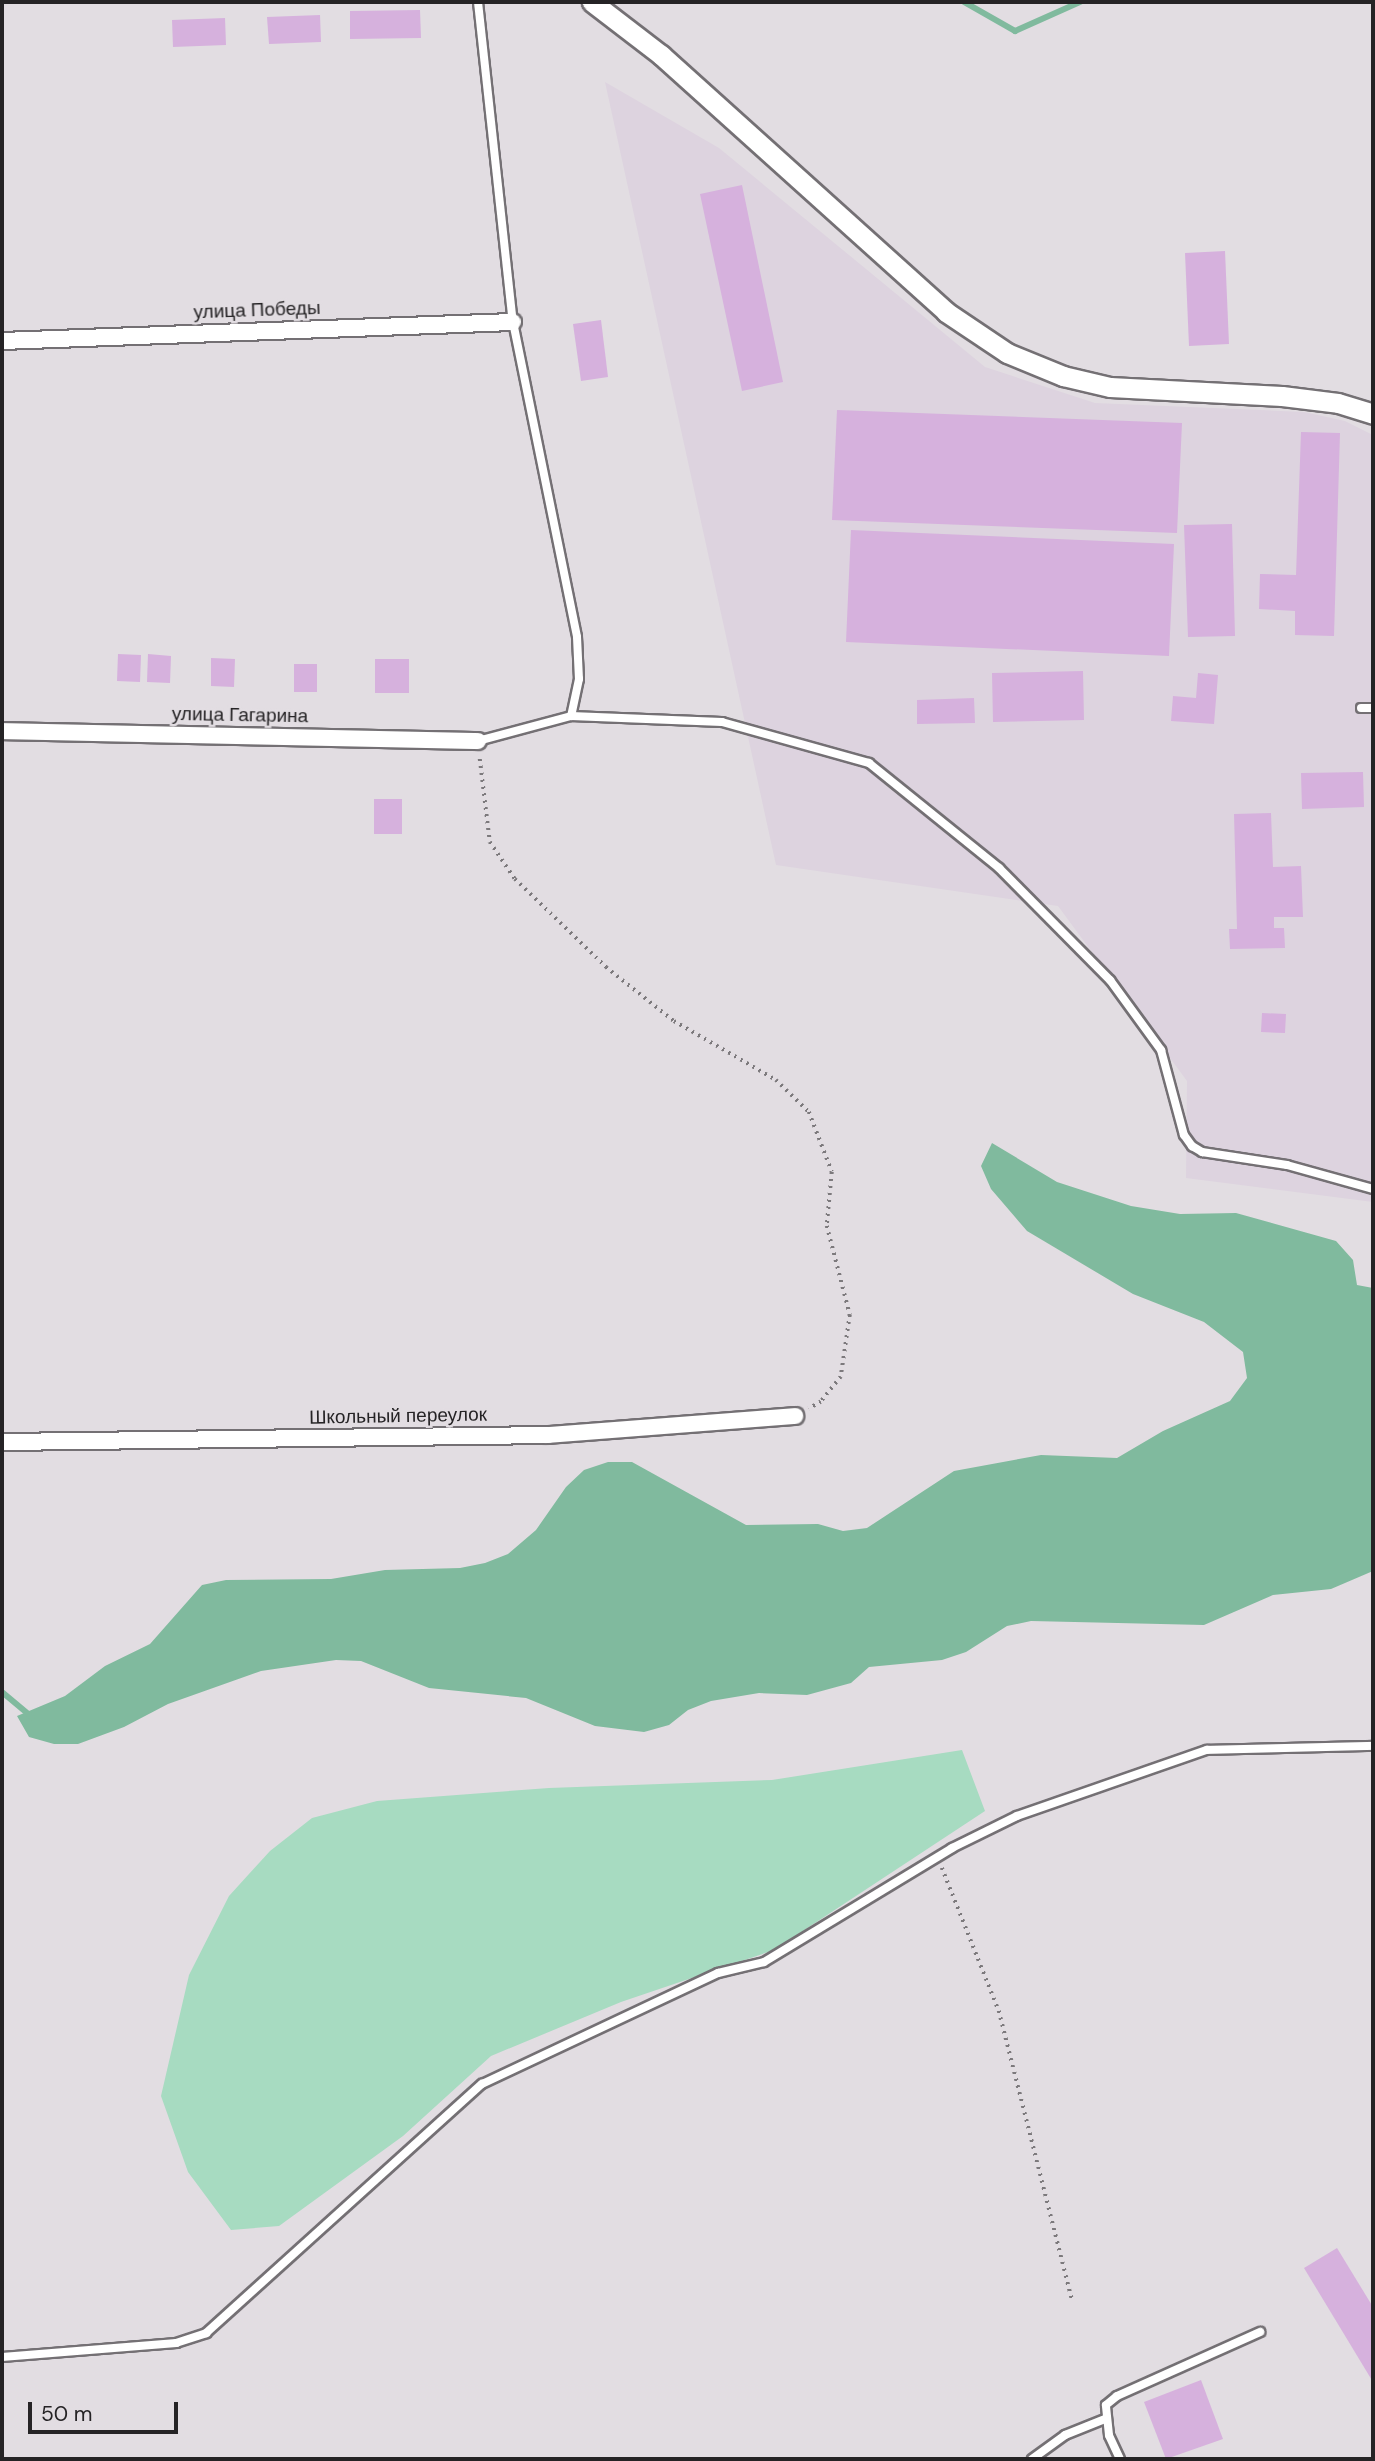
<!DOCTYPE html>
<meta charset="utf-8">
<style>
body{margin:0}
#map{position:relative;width:1375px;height:2461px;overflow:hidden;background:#e2dde2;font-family:"DM Sans",sans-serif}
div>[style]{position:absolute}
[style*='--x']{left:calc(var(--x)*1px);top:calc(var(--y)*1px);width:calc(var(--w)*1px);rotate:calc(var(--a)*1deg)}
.built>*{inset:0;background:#ddd3df}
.green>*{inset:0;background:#a7dbc1}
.water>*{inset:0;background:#80ba9e}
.stream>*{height:6px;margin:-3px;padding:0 3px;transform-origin:3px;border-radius:3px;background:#80ba9e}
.building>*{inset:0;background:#d6b1dd}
.path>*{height:3.5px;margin-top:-1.75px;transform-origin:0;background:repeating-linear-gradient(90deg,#7c797c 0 2px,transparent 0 7px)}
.roads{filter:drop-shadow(2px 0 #747074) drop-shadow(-2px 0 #747074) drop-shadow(0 2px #747074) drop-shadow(0 -2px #747074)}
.service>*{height:8px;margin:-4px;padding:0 4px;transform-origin:4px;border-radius:4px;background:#fff}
.minor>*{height:16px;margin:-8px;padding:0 8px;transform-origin:8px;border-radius:8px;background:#fff}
.tertiary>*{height:19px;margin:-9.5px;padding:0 9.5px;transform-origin:9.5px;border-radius:9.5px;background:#fff}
span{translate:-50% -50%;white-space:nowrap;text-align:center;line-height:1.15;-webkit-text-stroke:5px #e2dde2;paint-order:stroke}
.street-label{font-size:19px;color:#252325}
.frame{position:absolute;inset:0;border:4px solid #252325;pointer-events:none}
.scale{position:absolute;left:28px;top:2402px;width:150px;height:32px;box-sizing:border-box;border:4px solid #252325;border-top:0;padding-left:9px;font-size:21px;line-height:24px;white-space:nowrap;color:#252325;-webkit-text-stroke:5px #e2dde2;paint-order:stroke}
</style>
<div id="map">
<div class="built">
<i style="clip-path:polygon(605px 82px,719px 148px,985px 367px,1095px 403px,1304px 412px,1345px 421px,1373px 435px,1373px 1202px,1186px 1178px,1187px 1081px,1058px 906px,776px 865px)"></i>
</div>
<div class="green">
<i style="clip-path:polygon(962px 1750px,985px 1811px,774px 1950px,621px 2002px,491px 2056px,403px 2136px,279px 2226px,231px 2230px,188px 2172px,161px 2096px,189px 1975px,229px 1896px,270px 1851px,312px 1818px,377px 1801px,549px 1788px,772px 1780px)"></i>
</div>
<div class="water">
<i style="clip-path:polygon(992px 1143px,1057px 1182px,1131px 1206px,1180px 1214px,1236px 1213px,1336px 1241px,1353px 1260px,1357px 1285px,1373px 1288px,1373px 1571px,1331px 1589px,1273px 1595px,1204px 1625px,1031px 1621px,1007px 1626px,966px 1652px,942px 1660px,869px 1667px,851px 1683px,807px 1695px,759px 1693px,711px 1701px,688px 1710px,669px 1725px,644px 1732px,595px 1726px,526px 1698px,429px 1688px,361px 1661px,336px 1660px,261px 1671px,168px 1704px,124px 1727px,78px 1744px,54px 1744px,29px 1737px,17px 1716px,65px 1696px,105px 1666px,150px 1644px,202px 1585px,226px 1580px,331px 1579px,385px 1570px,460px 1568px,485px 1563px,508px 1554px,536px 1530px,566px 1487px,584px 1470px,608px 1462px,632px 1462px,746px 1525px,818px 1524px,843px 1531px,867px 1528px,954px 1471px,1041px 1455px,1117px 1458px,1163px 1431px,1230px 1401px,1247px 1378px,1243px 1352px,1204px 1322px,1133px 1294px,1027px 1231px,991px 1189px,981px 1166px)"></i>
</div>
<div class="stream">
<i style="--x:964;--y:2;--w:59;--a:29.6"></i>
<i style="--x:1015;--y:31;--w:71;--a:-24"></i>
<i style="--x:2;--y:1692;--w:39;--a:40"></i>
</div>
<div class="building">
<i style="clip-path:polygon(420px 10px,421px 38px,350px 39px,350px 11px)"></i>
<i style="clip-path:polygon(320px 15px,321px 42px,269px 44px,267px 17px)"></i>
<i style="clip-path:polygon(225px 18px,226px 45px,173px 47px,172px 20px)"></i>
<i style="clip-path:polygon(742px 185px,783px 382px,742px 391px,700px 194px)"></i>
<i style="clip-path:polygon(1225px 251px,1229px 344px,1189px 346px,1185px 253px)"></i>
<i style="clip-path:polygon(601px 320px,608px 377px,581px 381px,573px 324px)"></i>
<i style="clip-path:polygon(837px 410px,1182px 423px,1177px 533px,832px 520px)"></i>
<i style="clip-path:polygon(1301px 432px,1340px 433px,1334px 636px,1295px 635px,1295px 611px,1259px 609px,1260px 574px,1296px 575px)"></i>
<i style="clip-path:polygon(1232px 524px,1235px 636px,1188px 637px,1184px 525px)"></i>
<i style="clip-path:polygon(851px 530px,1174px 544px,1169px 656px,846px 642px)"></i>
<i style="clip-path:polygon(118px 654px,141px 655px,140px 682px,117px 681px)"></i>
<i style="clip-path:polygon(148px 654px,171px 656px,170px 683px,147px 682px)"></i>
<i style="clip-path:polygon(211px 658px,235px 659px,234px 687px,211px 686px)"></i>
<i style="clip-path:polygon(375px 659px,409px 659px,409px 693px,375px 693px)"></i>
<i style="clip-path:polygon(294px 664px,317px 664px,317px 692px,294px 692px)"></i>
<i style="clip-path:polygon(1083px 671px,1084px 720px,993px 722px,992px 673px)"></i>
<i style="clip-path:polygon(1198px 673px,1218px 675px,1214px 724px,1171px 721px,1173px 696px,1196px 698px)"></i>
<i style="clip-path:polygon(974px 698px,975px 723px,917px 724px,917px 700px)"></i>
<i style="clip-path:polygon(1363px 772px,1364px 807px,1302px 809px,1301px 773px)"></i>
<i style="clip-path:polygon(374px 799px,402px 799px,402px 834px,374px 834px)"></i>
<i style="clip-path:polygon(1271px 813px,1273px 867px,1301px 866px,1303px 917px,1274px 917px,1274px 928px,1284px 928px,1285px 948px,1230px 949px,1229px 929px,1237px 929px,1234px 814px)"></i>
<i style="clip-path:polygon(1262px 1013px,1286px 1014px,1285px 1033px,1261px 1032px)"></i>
<i style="clip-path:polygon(1337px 2248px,1373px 2307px,1373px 2382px,1304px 2268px)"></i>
<i style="clip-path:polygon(1201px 2380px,1223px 2439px,1166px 2459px,1144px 2402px)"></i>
</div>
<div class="path">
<i style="--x:480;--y:759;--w:84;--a:83.1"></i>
<i style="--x:490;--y:842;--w:45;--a:56"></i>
<i style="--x:515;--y:879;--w:127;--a:44"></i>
<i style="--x:606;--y:967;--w:87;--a:38.5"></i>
<i style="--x:674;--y:1021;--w:118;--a:30"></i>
<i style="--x:776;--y:1080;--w:46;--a:44.1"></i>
<i style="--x:809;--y:1112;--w:64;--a:69"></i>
<i style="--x:832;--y:1172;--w:54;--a:95.3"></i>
<i style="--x:827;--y:1226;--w:92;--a:75.5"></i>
<i style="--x:850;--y:1315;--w:63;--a:98.3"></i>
<i style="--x:841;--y:1377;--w:32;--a:129"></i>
<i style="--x:821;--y:1402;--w:14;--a:150"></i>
<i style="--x:942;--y:1868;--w:154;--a:68.3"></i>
<i style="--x:999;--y:2011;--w:298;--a:75.8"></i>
</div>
<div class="roads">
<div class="service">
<i style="--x:478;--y:2;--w:322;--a:83.8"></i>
<i style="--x:513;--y:322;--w:321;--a:78.5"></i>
<i style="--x:577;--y:637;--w:42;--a:87.3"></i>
<i style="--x:579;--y:679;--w:38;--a:102"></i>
<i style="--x:571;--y:716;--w:96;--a:165"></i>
<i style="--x:1361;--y:708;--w:12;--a:0"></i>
<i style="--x:571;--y:716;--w:151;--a:2.3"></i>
<i style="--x:722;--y:722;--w:153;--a:15.6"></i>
<i style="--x:869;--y:763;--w:167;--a:38.9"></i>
<i style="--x:999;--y:868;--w:158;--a:45.3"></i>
<i style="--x:1110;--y:980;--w:87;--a:53.9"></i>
<i style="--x:1161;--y:1050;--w:88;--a:74.9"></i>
<i style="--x:1184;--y:1135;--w:14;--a:54"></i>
<i style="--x:1192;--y:1146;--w:12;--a:31"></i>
<i style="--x:1202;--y:1152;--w:86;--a:8.7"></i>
<i style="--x:1287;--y:1165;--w:89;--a:15.6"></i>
<i style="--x:2;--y:2357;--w:175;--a:-4.6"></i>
<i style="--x:176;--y:2343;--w:32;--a:-18"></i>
<i style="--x:206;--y:2333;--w:372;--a:-42.1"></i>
<i style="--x:482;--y:2084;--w:261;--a:-25.2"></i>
<i style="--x:718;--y:1973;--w:47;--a:-13.4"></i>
<i style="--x:764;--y:1962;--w:220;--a:-31.2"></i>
<i style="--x:952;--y:1848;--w:72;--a:-26.2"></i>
<i style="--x:1017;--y:1816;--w:201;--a:-19.2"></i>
<i style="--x:1207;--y:1750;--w:166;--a:-1.4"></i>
<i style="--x:1032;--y:2459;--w:41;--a:-36"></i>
<i style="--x:1065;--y:2435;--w:43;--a:-21.8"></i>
<i style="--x:1120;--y:2459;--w:26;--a:-115"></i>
<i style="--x:1109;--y:2435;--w:30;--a:-96"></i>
<i style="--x:1106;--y:2405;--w:14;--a:-39"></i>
<i style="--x:1117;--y:2396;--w:157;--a:-24.1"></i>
</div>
<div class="minor">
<i style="--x:2;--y:341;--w:511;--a:-2.13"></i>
<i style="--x:2;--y:731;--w:476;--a:1.2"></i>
<i style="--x:2;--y:1442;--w:546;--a:-0.73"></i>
<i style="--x:548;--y:1435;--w:248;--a:-4.4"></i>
</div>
<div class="tertiary">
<i style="--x:592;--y:2;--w:87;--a:37.5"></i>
<i style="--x:661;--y:55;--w:384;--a:42"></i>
<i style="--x:946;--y:312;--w:73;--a:33.9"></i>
<i style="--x:1007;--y:353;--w:61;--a:22.3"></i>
<i style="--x:1063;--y:376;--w:48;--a:13.2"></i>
<i style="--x:1110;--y:387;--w:172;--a:3"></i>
<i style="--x:1282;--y:396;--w:56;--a:7.1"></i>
<i style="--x:1338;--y:403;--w:37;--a:17"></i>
</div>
</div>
<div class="street-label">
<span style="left:257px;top:310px;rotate:-2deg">улица Победы</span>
<span style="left:240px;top:715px;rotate:1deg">улица Гагарина</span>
<span style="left:398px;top:1416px;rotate:-1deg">Школьный переулок</span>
</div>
<div class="frame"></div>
<div class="scale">50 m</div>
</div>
